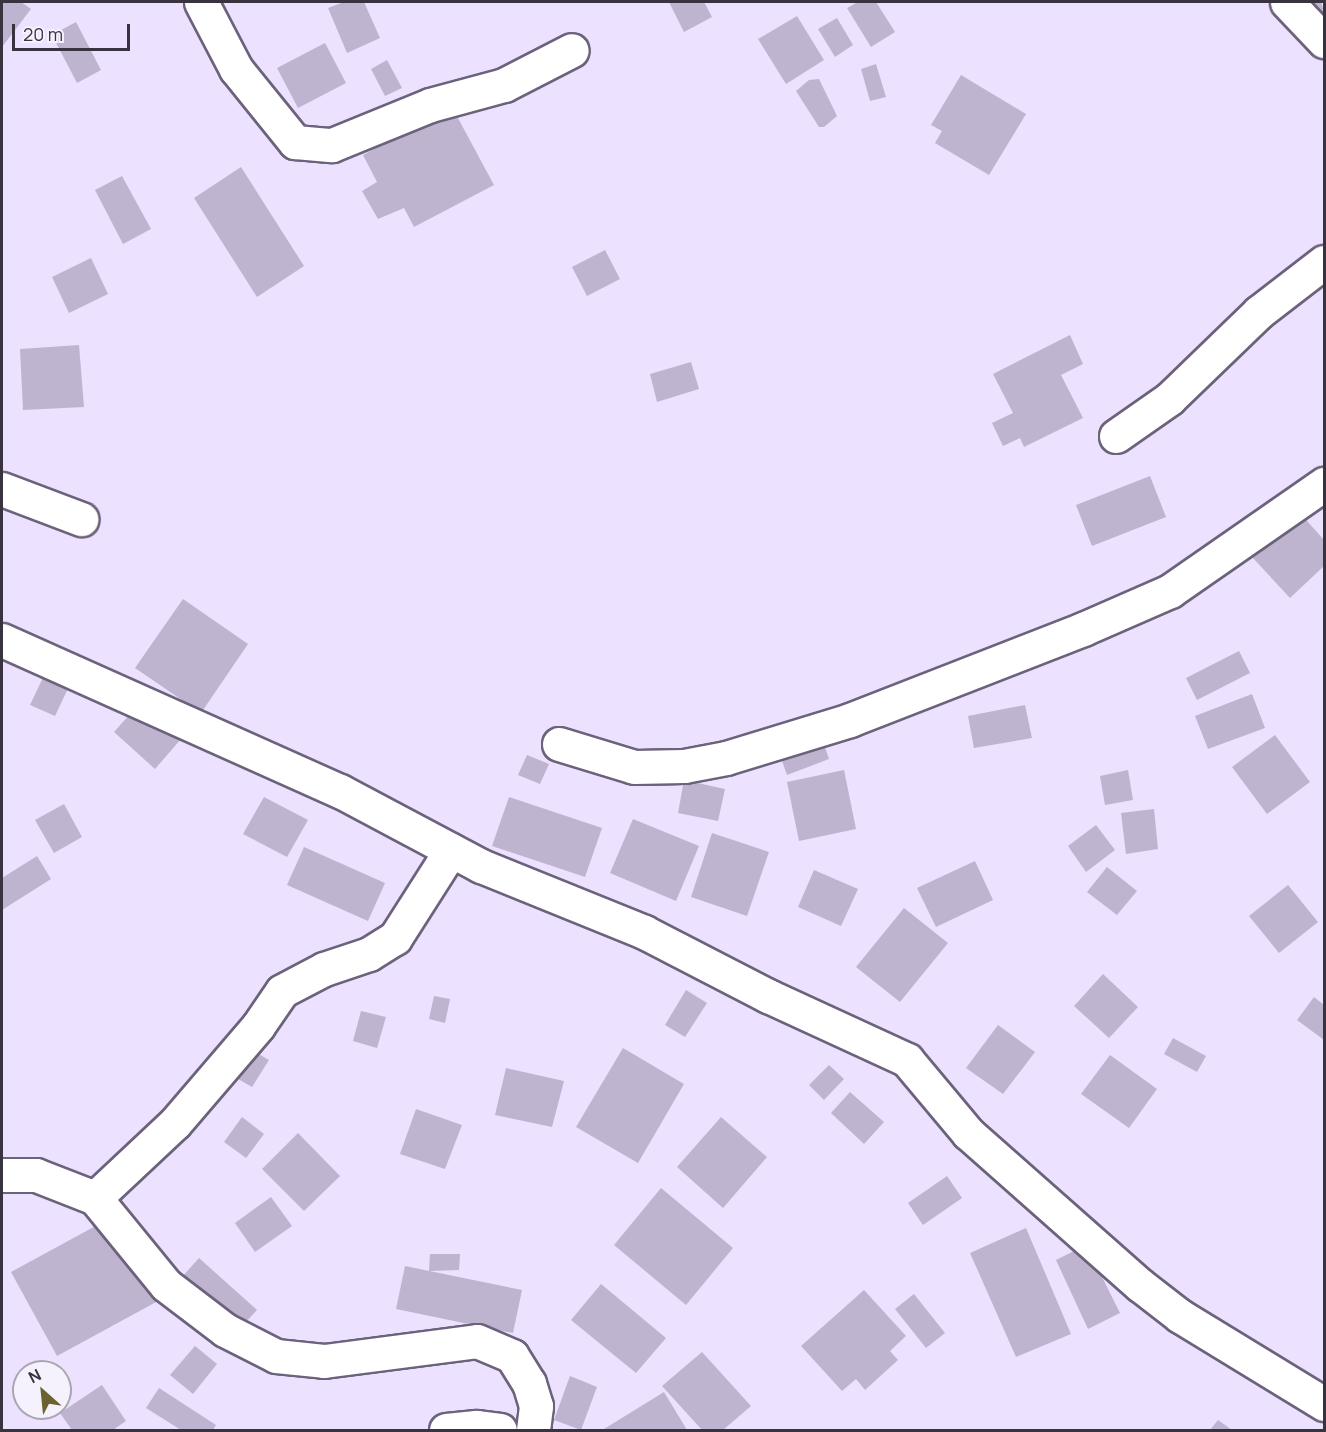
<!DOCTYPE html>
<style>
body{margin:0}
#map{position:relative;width:1326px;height:1432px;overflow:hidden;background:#ece1fe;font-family:Manrope,sans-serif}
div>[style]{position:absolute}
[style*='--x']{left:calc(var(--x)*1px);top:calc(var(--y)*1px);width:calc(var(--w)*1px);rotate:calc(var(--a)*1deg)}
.building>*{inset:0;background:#beb4d0}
.roads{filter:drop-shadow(2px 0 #6c627b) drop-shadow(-2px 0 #6c627b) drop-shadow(0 2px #6c627b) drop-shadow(0 -2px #6c627b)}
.minor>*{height:33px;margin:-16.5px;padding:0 16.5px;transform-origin:16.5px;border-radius:16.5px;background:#fff}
span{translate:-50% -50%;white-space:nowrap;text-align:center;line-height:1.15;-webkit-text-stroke:4.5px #f6f2fd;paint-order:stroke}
.frame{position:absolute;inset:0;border:3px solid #38333f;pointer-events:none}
.north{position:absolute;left:12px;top:1360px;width:60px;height:60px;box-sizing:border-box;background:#f6f2fd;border:2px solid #aaa6b1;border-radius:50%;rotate:333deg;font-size:16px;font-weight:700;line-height:24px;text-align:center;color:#38333f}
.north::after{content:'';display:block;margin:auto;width:21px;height:27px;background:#6a632f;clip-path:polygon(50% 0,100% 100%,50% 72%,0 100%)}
.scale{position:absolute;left:12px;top:24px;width:118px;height:27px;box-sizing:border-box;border:3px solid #38333f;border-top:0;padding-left:8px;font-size:18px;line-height:21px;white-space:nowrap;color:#38333f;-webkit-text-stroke:4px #f6f2fd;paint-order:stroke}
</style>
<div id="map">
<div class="building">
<i style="clip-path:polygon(2px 2px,21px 2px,31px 9px,2px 47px)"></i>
<i style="clip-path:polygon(344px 2px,364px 2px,380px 38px,347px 53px,328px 8px)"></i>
<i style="clip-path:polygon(669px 2px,704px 2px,712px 17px,684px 32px)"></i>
<i style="clip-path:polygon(858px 2px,876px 2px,895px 32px,871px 47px,847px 8px)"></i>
<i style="clip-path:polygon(1298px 2px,1321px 2px,1324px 12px,1308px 21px)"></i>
<i style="clip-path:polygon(797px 16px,824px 60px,786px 84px,758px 39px)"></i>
<i style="clip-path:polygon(837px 18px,853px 45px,835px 57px,818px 29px)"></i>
<i style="clip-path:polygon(76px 22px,101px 70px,77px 83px,52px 35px)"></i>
<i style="clip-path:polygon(325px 43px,346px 83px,298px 108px,277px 68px)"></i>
<i style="clip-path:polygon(387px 60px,402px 88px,385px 96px,371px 69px)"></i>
<i style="clip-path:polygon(876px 64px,886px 97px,870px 101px,861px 69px)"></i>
<i style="clip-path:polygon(961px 75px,1026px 114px,989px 175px,935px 143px,942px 131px,931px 125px)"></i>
<i style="clip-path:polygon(819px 79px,837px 116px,824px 127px,819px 127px,796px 91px,809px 80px)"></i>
<i style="clip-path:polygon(452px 107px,494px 185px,414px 227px,404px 208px,378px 219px,362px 191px,377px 182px,363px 155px)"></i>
<i style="clip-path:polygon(241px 167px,304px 266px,257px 297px,194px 198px)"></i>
<i style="clip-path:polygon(122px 176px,151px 229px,123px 244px,95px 190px)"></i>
<i style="clip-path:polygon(605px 250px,620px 279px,587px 296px,572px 267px)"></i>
<i style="clip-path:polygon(91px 258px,108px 294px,69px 313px,52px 277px)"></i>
<i style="clip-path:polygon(1070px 335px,1083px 364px,1061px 375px,1083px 418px,1024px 447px,1020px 438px,1003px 446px,992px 423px,1013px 413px,993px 374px)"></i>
<i style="clip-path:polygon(79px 345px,84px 407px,23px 410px,20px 349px)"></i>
<i style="clip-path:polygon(691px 362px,699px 389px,657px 402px,650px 374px)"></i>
<i style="clip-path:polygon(1150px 476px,1166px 517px,1092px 546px,1076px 505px)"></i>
<i style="clip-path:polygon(1300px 513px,1324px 540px,1324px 566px,1290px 598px,1252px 557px)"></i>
<i style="clip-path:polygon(183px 599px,248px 644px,201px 713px,135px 668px)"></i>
<i style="clip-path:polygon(57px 648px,82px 659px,55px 716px,30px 705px)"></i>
<i style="clip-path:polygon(1239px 651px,1250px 673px,1197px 700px,1186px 678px)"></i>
<i style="clip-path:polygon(1252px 694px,1265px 728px,1208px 749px,1195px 716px)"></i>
<i style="clip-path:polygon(147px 695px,188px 731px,155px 769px,114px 732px)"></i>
<i style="clip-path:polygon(1025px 705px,1032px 738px,974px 748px,968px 716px)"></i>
<i style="clip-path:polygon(821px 735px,829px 759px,787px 775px,782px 761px,790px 757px,787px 749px)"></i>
<i style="clip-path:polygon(1275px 735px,1310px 782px,1267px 814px,1232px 767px)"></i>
<i style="clip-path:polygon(527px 755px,549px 764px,540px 784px,518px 775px)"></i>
<i style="clip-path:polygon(844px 770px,856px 829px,799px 841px,787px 782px)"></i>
<i style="clip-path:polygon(1128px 770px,1133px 800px,1105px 805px,1100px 776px)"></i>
<i style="clip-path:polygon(684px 780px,725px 789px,718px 821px,678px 813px)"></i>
<i style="clip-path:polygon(264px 797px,308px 820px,287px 857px,243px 834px)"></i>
<i style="clip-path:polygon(509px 797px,602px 828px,585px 877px,492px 846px)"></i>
<i style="clip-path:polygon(64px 804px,82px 837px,54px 853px,35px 820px)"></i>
<i style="clip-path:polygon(1154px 809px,1158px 849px,1126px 854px,1121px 813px)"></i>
<i style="clip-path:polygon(633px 819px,699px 846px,676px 901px,610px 873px)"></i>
<i style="clip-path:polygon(1096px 825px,1115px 850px,1086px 872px,1068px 846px)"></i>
<i style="clip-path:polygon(712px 833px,769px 852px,747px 916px,691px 897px)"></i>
<i style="clip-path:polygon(304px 847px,385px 883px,368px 921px,287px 885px)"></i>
<i style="clip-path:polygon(37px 856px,51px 879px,2px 910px,2px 878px)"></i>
<i style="clip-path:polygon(975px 861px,993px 900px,936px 927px,917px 888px)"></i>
<i style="clip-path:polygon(1107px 867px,1137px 891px,1117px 915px,1087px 892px)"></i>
<i style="clip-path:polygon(814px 870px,858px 889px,841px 926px,798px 907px)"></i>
<i style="clip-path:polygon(1288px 885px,1318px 922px,1279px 953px,1249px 916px)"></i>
<i style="clip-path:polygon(904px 908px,948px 943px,900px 1002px,856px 967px)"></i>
<i style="clip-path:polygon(1103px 974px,1138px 1007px,1109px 1038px,1074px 1006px)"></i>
<i style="clip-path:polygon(686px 990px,707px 1003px,685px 1037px,665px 1025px)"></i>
<i style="clip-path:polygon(434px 996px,450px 999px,445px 1023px,429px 1019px)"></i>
<i style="clip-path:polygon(1314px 997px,1324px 1005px,1324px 1040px,1297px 1020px)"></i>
<i style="clip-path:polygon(361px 1011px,386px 1017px,377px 1048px,353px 1041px)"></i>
<i style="clip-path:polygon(998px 1025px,1035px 1052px,1003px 1094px,966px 1068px)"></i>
<i style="clip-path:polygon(1173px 1038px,1206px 1056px,1197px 1072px,1164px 1054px)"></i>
<i style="clip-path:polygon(623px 1048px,684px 1084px,638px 1163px,576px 1127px)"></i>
<i style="clip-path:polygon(250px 1049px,269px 1060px,252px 1087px,233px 1076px)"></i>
<i style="clip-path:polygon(1110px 1055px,1157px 1089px,1129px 1128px,1081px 1094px)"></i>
<i style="clip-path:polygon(829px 1065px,844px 1079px,824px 1100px,809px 1085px)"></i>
<i style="clip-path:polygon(506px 1068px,564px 1081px,552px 1127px,495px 1115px)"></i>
<i style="clip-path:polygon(850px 1092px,884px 1122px,864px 1144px,831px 1113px)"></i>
<i style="clip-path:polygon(416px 1109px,462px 1125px,445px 1169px,400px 1154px)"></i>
<i style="clip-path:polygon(242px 1117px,264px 1134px,246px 1158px,224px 1142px)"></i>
<i style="clip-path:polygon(721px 1117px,767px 1157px,723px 1208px,677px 1167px)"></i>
<i style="clip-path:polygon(298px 1133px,340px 1176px,304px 1211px,262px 1169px)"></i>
<i style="clip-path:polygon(947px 1176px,962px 1198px,923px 1225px,908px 1203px)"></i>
<i style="clip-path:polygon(661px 1188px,733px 1248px,686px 1305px,614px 1245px)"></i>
<i style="clip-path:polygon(271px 1197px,292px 1226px,255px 1252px,235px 1223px)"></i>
<i style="clip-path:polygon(112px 1217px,158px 1301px,57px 1356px,11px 1272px)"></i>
<i style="clip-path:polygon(1026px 1228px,1071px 1334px,1016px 1357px,970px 1253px)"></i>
<i style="clip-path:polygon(1086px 1245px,1120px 1313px,1088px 1329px,1056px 1260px)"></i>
<i style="clip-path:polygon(430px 1254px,460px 1254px,459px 1270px,429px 1271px)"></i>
<i style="clip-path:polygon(199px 1258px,257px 1310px,221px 1349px,164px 1297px)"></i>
<i style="clip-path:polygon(405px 1266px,522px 1290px,513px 1333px,396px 1309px)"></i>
<i style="clip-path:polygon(601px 1284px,666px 1338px,636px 1373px,571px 1320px)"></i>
<i style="clip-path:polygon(864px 1290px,906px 1336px,890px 1351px,898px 1360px,865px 1390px,856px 1379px,842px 1391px,801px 1346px)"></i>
<i style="clip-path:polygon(914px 1294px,945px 1333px,926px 1348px,895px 1309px)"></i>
<i style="clip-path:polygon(195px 1346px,217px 1364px,193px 1394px,170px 1375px)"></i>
<i style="clip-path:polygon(702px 1352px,751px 1406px,723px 1430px,702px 1430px,662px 1386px)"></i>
<i style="clip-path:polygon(570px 1376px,597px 1387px,581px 1430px,554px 1420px)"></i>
<i style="clip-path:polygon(102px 1385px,126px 1421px,113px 1430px,72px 1430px,60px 1413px)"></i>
<i style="clip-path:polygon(159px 1388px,216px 1425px,213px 1430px,181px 1430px,146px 1408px)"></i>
<i style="clip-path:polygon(664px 1392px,687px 1430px,605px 1430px,604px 1429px)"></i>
<i style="clip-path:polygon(1218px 1420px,1232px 1430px,1210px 1430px)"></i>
</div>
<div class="roads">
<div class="minor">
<i style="--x:201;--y:2;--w:76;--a:62.4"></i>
<i style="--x:236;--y:69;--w:94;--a:51.1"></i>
<i style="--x:295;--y:142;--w:37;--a:5"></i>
<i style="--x:332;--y:145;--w:106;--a:-22.2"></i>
<i style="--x:430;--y:105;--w:77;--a:-15.1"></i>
<i style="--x:504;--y:85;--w:76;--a:-27.2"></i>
<i style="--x:1287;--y:2;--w:54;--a:46.5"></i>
<i style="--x:1116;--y:436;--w:65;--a:-34.9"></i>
<i style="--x:1169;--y:399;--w:125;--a:-44"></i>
<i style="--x:1259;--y:312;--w:82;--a:-37.6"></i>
<i style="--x:2;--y:489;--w:85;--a:20.8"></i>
<i style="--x:2;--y:640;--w:370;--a:24.1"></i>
<i style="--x:340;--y:791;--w:160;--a:28"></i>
<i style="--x:481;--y:866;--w:176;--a:22"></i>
<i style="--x:644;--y:932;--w:140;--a:27.3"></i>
<i style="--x:768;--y:996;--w:153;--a:24.7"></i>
<i style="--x:907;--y:1060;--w:95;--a:50.1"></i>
<i style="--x:968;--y:1133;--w:230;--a:41.5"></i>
<i style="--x:1140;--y:1285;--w:51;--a:37.8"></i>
<i style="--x:1180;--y:1316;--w:169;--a:31.4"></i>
<i style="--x:559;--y:744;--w:78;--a:17"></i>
<i style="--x:634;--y:767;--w:50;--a:-1.1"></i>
<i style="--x:684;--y:766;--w:43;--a:-10.8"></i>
<i style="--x:726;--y:758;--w:130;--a:-17"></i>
<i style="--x:850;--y:720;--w:250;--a:-21.3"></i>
<i style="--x:1083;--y:629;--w:95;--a:-23.6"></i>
<i style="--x:1170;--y:591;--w:188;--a:-34.8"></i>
<i style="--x:2;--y:1175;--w:34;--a:0"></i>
<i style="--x:36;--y:1175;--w:63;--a:21.3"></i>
<i style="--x:95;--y:1198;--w:112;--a:50.8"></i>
<i style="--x:166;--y:1285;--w:74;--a:37.3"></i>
<i style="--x:225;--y:1330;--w:57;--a:27"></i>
<i style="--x:276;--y:1356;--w:48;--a:5.9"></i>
<i style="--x:324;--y:1361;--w:154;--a:-7.4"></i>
<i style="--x:477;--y:1341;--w:38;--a:23"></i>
<i style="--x:512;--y:1356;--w:32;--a:58"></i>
<i style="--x:529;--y:1383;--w:24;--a:73"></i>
<i style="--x:536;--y:1406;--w:24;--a:97"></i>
<i style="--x:95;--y:1198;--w:110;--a:-43.2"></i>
<i style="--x:175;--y:1123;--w:128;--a:-49.4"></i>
<i style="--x:258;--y:1026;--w:42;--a:-55.6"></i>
<i style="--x:282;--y:991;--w:47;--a:-27.6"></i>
<i style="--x:324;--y:969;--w:47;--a:-18.4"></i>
<i style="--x:369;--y:954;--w:31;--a:-32"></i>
<i style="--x:395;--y:938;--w:104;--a:-57.5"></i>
<i style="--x:446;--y:1430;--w:30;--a:-6"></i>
<i style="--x:476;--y:1427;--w:24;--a:7"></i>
</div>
</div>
<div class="frame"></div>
<div class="north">N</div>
<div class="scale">20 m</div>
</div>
